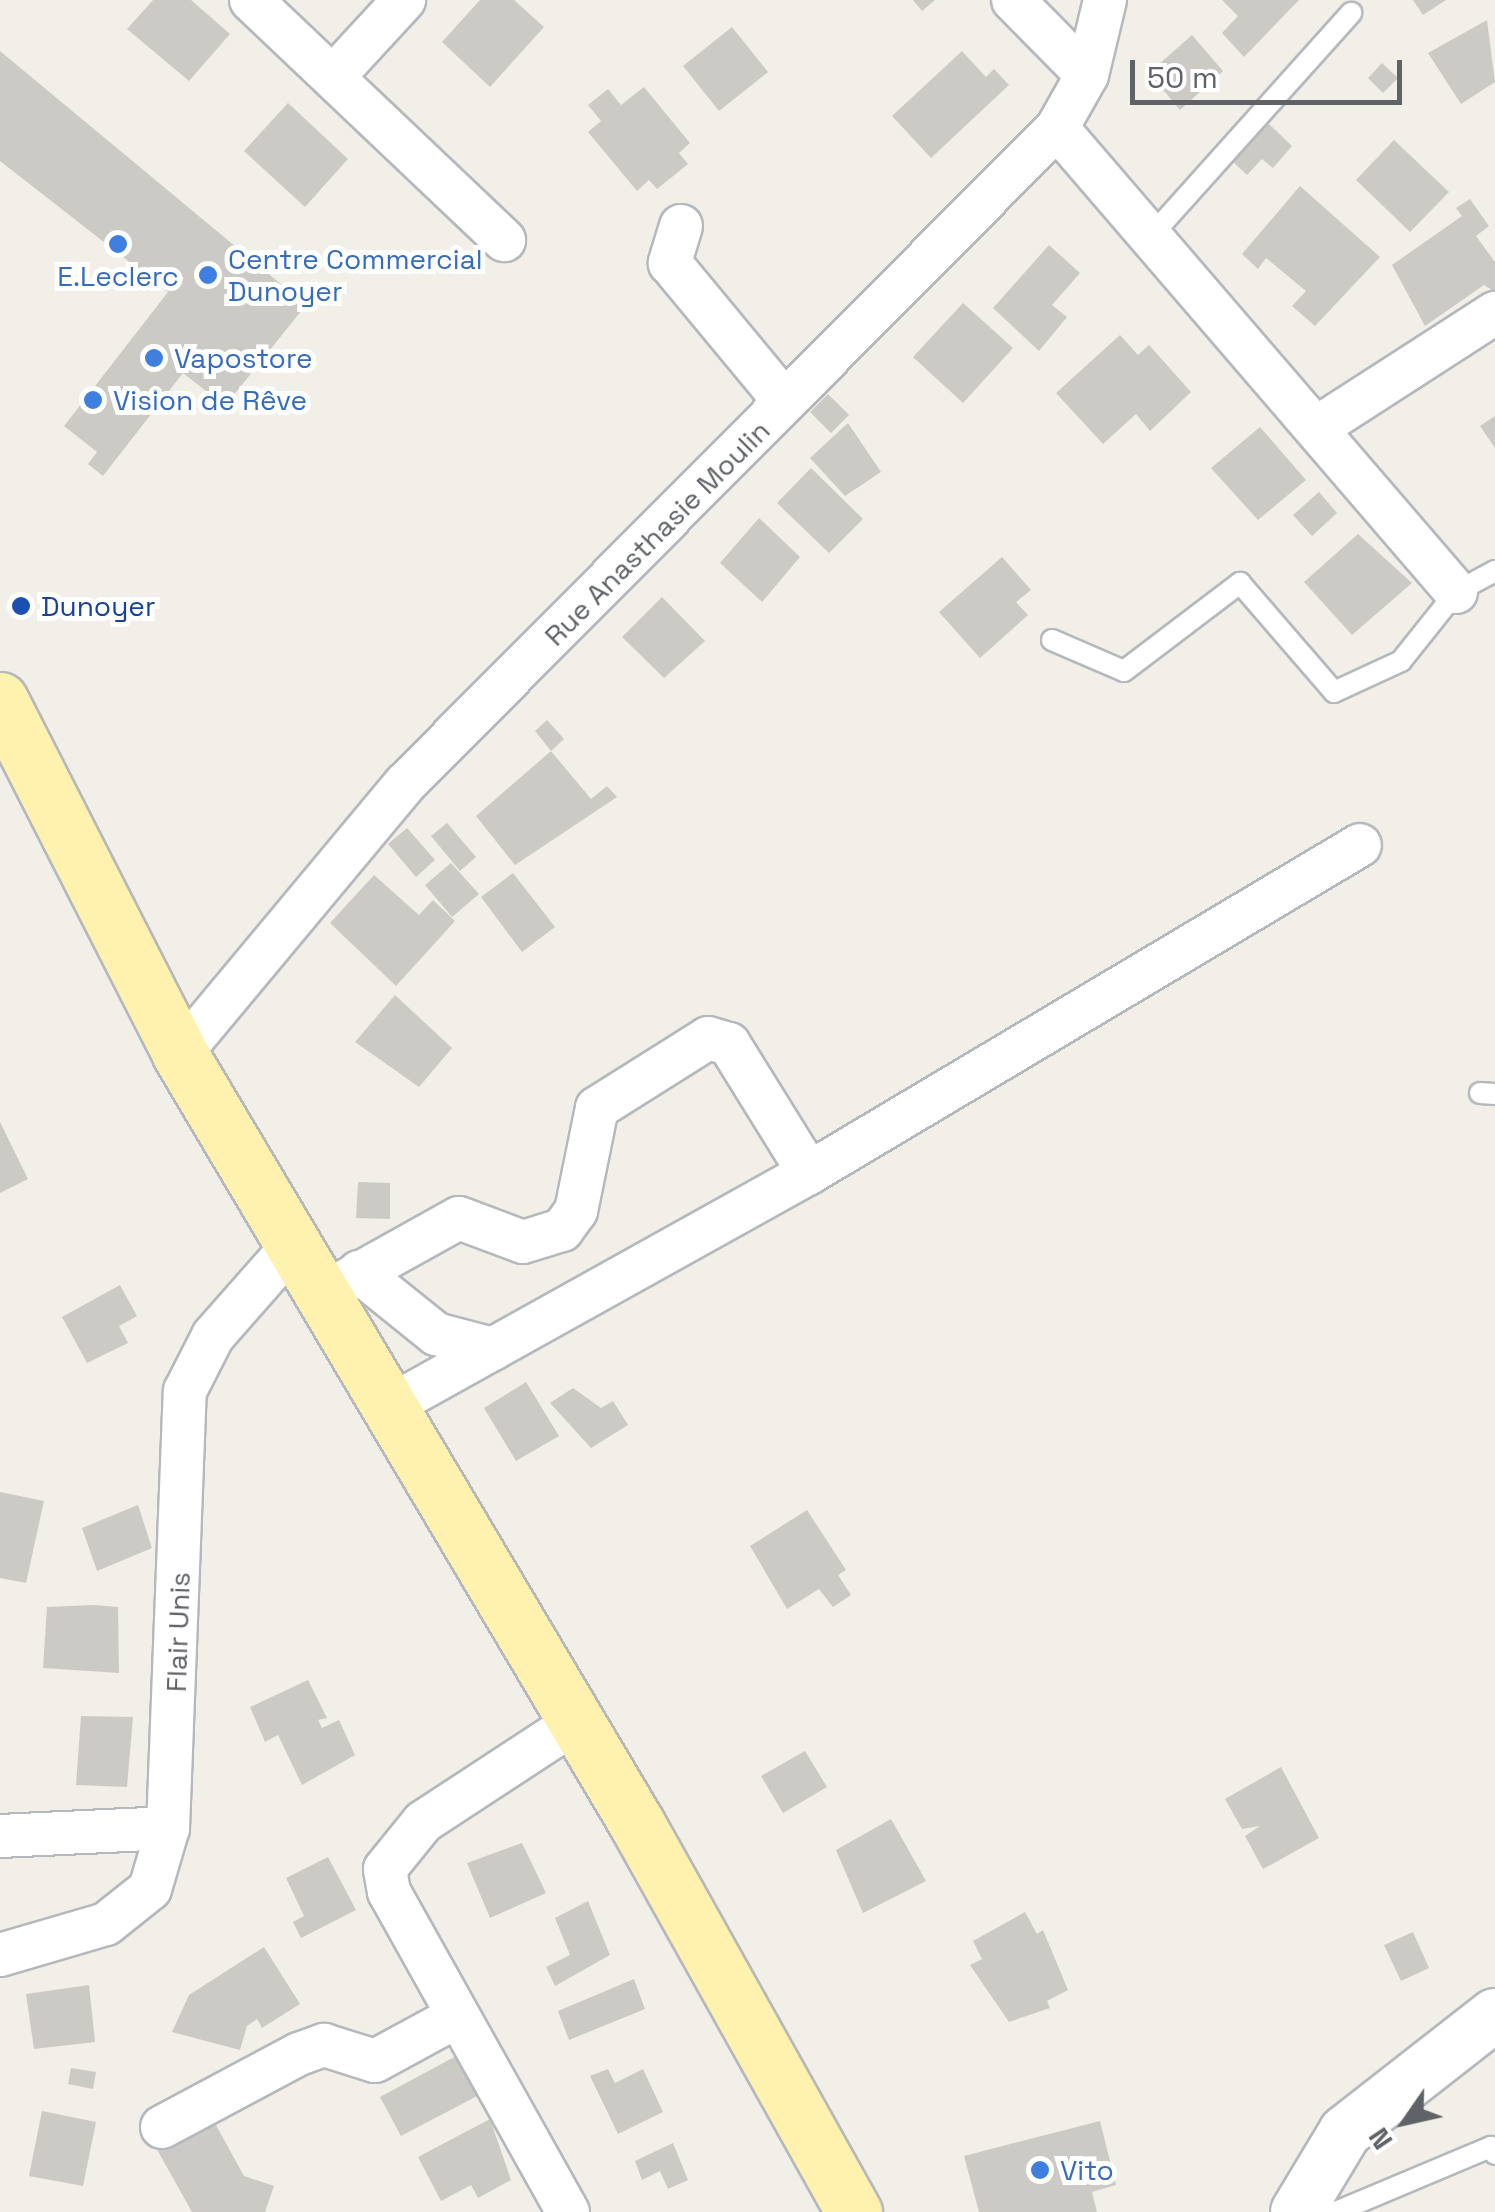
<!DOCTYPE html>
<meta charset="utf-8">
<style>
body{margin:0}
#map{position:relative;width:1495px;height:2212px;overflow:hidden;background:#f1efe8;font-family:"Space Grotesk",sans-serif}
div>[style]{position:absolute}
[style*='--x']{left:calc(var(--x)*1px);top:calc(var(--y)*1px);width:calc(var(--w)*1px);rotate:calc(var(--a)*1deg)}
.building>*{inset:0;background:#cccac5}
.roads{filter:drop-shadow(2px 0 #b5b8bc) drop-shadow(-2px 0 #b5b8bc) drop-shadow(0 2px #b5b8bc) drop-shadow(0 -2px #b5b8bc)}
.service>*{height:20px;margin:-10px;padding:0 10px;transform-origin:10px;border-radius:10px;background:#fff}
.minor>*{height:42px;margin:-21px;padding:0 21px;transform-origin:21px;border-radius:21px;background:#fff}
.tertiary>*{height:52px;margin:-26px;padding:0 26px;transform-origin:26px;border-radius:26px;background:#fff}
.primary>*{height:55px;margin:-27.5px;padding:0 27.5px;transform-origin:27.5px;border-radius:27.5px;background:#fff2af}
.dots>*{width:28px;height:28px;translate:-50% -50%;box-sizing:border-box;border:5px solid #fff;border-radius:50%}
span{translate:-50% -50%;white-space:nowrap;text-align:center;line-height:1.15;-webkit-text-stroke:10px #fff;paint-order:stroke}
.shop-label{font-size:28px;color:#366cbe}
.left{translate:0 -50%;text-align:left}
.street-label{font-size:28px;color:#5f6368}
.transit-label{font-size:28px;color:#164399}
.north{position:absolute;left:1355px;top:2072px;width:100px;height:100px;-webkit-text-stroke:8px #fff;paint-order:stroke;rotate:236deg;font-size:28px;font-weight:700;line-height:40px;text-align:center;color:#5f6368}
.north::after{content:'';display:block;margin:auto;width:35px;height:45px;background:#5f6368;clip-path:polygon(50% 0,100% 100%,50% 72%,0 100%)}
.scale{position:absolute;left:1130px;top:60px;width:272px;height:45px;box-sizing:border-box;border:5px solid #5f6368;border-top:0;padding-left:12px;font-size:30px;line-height:35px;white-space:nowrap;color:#5f6368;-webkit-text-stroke:8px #fff;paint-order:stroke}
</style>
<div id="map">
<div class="building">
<i style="clip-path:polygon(153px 0,191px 0,230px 34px,189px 81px,127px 29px)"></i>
<i style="clip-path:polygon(480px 0,514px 0,544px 27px,490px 87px,442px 42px)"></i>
<i style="clip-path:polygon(913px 0,935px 0,922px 11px)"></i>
<i style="clip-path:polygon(1222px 0,1299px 0,1244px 57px,1222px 33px,1238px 16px)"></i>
<i style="clip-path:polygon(1413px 0,1446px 0,1423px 15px)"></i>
<i style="clip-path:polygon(1487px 20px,1495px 82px,1461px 104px,1428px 53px)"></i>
<i style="clip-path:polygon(732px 27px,768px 72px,719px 111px,683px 66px)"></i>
<i style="clip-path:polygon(1192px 35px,1223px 71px,1180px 110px,1149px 73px)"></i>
<i style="clip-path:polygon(0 51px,306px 305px,225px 406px,183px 373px,103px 476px,88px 464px,97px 452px,64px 426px,168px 292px,0 161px)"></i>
<i style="clip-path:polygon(962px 51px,986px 77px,994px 69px,1009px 85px,931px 158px,892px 116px)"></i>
<i style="clip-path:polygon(1382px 63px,1398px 78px,1383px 93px,1368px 78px)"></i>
<i style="clip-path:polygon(644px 87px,690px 143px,679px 153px,688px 164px,657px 189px,649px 180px,637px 191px,588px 132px,601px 121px,588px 105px,608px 89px,621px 105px)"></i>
<i style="clip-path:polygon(288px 103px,348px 159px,305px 207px,244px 151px)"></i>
<i style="clip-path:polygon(1268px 123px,1292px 146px,1273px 168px,1262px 159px,1247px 175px,1230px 159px)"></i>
<i style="clip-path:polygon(1394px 140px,1449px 192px,1410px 232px,1356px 180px)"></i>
<i style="clip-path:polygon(1300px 186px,1380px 257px,1315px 326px,1292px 306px,1306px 291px,1266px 258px,1258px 269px,1242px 254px)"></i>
<i style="clip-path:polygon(1470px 199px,1489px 226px,1476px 236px,1495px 262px,1495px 292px,1484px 285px,1425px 326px,1392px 265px,1462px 216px,1456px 208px)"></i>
<i style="clip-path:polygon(1049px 245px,1080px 273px,1052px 305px,1067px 317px,1039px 351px,993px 308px)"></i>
<i style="clip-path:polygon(963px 303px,1013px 348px,963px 403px,913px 357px)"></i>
<i style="clip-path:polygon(1120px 335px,1138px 355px,1149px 345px,1191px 392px,1150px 431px,1136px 414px,1103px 444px,1056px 393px)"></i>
<i style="clip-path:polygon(828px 394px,849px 415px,831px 433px,810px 412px)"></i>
<i style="clip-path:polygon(1495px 416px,1495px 448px,1480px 426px)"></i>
<i style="clip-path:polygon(848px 423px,881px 472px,845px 496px,810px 458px)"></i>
<i style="clip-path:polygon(1260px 427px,1306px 480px,1258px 520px,1211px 468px)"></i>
<i style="clip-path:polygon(811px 468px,863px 519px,829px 553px,777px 503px)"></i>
<i style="clip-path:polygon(1319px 492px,1337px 513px,1312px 536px,1293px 515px)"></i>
<i style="clip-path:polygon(759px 518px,800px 557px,762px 602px,720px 563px)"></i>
<i style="clip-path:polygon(1358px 534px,1412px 583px,1352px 635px,1304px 582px)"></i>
<i style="clip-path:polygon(1002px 557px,1031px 590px,1016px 602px,1028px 615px,980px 658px,939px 612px)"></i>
<i style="clip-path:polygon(662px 597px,705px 641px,664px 678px,622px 637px)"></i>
<i style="clip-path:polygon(547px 720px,564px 739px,551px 751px,535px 731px)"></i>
<i style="clip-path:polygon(551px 751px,591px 799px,607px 786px,617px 797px,515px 865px,476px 816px)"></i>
<i style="clip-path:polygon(447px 823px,476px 857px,460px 871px,431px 836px)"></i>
<i style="clip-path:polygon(407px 828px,435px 860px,416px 877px,388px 844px)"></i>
<i style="clip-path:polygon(451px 863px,479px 894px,452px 917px,425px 885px)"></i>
<i style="clip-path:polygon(513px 873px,555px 927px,522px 952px,481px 897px)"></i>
<i style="clip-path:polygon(374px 875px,419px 915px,433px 900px,455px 921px,396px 986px,330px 923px)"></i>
<i style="clip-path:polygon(395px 995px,452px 1048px,419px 1087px,355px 1042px)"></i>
<i style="clip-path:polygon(0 1122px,28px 1179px,0 1193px)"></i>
<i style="clip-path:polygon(358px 1182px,390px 1183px,390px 1219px,356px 1218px)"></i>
<i style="clip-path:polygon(120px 1285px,137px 1316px,119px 1326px,128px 1343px,87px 1363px,62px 1317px)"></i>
<i style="clip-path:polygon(526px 1382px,559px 1436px,516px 1461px,484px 1408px)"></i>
<i style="clip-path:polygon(573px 1388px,601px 1408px,613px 1401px,628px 1425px,591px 1448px,550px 1403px)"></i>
<i style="clip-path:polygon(0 1492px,44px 1501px,26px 1583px,0 1578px)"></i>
<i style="clip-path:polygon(138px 1505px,152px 1548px,97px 1571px,82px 1528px)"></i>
<i style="clip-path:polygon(807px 1510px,846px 1570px,838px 1575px,851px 1595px,833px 1607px,819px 1589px,787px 1609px,750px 1546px)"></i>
<i style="clip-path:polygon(94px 1605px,118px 1607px,119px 1673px,43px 1668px,47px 1607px)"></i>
<i style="clip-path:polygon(308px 1680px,327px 1718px,318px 1720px,322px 1728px,339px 1720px,355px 1755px,302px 1785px,278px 1735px,265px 1742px,250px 1707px)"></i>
<i style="clip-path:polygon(81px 1716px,133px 1717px,127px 1787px,76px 1785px)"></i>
<i style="clip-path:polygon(805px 1751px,827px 1787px,783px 1813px,761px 1776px)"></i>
<i style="clip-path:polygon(1281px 1767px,1319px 1838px,1263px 1869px,1245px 1836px,1260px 1826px,1242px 1829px,1225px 1799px)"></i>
<i style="clip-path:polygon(891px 1819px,926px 1881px,863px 1913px,836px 1850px)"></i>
<i style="clip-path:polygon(522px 1843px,546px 1893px,490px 1918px,467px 1863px)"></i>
<i style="clip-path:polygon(328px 1857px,356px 1910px,301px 1938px,293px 1922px,304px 1916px,286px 1878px)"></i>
<i style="clip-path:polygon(588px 1901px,610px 1955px,555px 1986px,546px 1967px,570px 1955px,555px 1918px)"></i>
<i style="clip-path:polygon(1025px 1912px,1037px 1934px,1043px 1930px,1068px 1990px,1047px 2001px,1050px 2008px,1009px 2022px,970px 1965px,982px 1959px,973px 1941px)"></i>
<i style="clip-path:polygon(1413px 1932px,1429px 1968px,1401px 1981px,1384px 1945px)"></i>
<i style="clip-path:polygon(264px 1947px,300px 2004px,262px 2028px,257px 2019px,247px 2026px,240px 2050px,172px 2032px,189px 1995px)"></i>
<i style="clip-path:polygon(634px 1979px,645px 2009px,569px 2040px,558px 2011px)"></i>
<i style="clip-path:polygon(89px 1985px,95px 2042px,34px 2049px,26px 1994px)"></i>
<i style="clip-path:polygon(460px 2054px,481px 2094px,401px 2136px,380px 2097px)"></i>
<i style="clip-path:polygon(71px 2068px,96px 2072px,93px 2089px,68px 2084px)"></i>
<i style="clip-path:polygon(608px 2069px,615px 2083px,643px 2069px,663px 2112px,618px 2134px,590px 2076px)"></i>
<i style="clip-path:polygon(42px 2111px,96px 2122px,83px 2186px,29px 2176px)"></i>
<i style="clip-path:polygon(211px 2116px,244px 2176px,274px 2186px,265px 2212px,192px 2212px,155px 2146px)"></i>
<i style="clip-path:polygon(490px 2119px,511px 2180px,478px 2198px,471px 2185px,441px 2201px,418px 2157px)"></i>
<i style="clip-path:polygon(1100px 2121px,1116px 2185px,1092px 2192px,1097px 2212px,979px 2212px,964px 2156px)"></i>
<i style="clip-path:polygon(673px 2143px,688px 2180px,668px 2189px,660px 2171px,642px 2180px,635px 2161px)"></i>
</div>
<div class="roads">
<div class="service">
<i style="--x:1151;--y:236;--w:300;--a:-48.1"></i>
<i style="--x:1052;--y:640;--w:78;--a:23.3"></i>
<i style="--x:1124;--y:671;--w:146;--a:-37.2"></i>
<i style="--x:1240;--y:583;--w:144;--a:49.2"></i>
<i style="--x:1334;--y:692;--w:74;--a:-24.8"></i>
<i style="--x:1401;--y:661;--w:88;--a:-51.4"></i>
<i style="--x:1456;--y:592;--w:44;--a:-28.3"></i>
<i style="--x:1480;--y:1093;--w:15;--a:4"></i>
<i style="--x:1336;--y:2212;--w:168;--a:-22.8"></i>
<i style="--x:1491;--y:2147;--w:8;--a:60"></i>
</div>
<div class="minor">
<i style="--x:251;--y:0;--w:349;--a:43.5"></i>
<i style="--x:1013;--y:0;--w:105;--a:45.4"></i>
<i style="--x:333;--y:77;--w:105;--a:-47.3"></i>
<i style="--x:1057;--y:128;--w:612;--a:49.31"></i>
<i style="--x:681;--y:226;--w:39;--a:107"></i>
<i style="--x:670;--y:263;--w:180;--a:50.4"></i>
<i style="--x:1318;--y:427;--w:211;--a:-32.8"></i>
<i style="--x:180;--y:1054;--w:353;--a:-50.2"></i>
<i style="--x:406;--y:783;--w:923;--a:-45.18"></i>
<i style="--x:1057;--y:128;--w:61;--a:-60.5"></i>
<i style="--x:1087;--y:75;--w:77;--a:-76.5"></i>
<i style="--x:359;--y:1272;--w:99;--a:38.8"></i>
<i style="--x:436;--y:1334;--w:59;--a:14.7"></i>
<i style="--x:324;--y:1293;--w:154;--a:-29.1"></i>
<i style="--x:459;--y:1218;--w:68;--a:20.6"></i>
<i style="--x:523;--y:1242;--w:41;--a:-17.1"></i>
<i style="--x:562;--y:1230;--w:24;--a:-54"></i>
<i style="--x:576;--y:1211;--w:105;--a:-78.5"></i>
<i style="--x:597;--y:1108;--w:131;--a:-32.2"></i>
<i style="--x:708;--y:1038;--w:22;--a:16"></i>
<i style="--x:729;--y:1044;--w:152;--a:58.2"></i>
<i style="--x:390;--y:1406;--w:479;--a:-29.1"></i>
<i style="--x:809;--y:1173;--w:641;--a:-30.76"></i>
<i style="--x:0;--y:1836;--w:168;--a:-2.7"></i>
<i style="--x:0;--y:1955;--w:110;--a:-16.3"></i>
<i style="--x:106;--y:1924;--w:56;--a:-38.5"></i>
<i style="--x:150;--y:1889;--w:64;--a:-73.6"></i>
<i style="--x:168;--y:1828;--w:437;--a:-87.8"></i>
<i style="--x:185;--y:1391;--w:62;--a:-63"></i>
<i style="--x:213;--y:1336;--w:123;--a:-48.6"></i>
<i style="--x:162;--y:2127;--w:155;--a:-28.1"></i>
<i style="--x:299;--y:2054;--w:27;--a:-20"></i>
<i style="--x:324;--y:2045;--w:53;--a:17.4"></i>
<i style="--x:375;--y:2061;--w:94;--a:-28.5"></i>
<i style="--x:568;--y:2212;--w:367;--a:-119.2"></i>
<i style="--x:389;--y:1892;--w:23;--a:-100"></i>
<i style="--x:385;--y:1869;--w:60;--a:-51"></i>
<i style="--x:423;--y:1822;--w:183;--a:-33.2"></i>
</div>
<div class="tertiary">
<i style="--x:1297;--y:2212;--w:93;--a:-59"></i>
<i style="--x:1345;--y:2132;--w:190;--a:-38"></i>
</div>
<div class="primary">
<i style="--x:0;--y:700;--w:397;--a:63"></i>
<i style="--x:180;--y:1054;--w:895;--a:59.31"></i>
<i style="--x:637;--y:1824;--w:445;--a:60.8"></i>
</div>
</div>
<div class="dots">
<i style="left:118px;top:244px;background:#3f7fe0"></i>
<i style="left:208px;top:275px;background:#3f7fe0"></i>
<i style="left:154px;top:358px;background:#3f7fe0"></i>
<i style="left:93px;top:400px;background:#3f7fe0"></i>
<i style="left:21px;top:606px;background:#1a4fb4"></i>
<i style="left:1040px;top:2170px;background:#3f7fe0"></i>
</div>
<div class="shop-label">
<span class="left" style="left:228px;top:275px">Centre Commercial<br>Dunoyer</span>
<span style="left:118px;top:276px">E.Leclerc</span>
<span class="left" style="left:174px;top:358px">Vapostore</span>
<span class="left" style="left:113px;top:400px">Vision de Rêve</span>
<span class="left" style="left:1060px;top:2170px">Vito</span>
</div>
<div class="street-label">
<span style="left:657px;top:533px;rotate:-45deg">Rue Anasthasie Moulin</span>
<span style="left:178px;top:1632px;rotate:-88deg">Flair Unis</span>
</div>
<div class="transit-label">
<span class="left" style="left:41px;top:606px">Dunoyer</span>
</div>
<div class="north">N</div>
<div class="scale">50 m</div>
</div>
